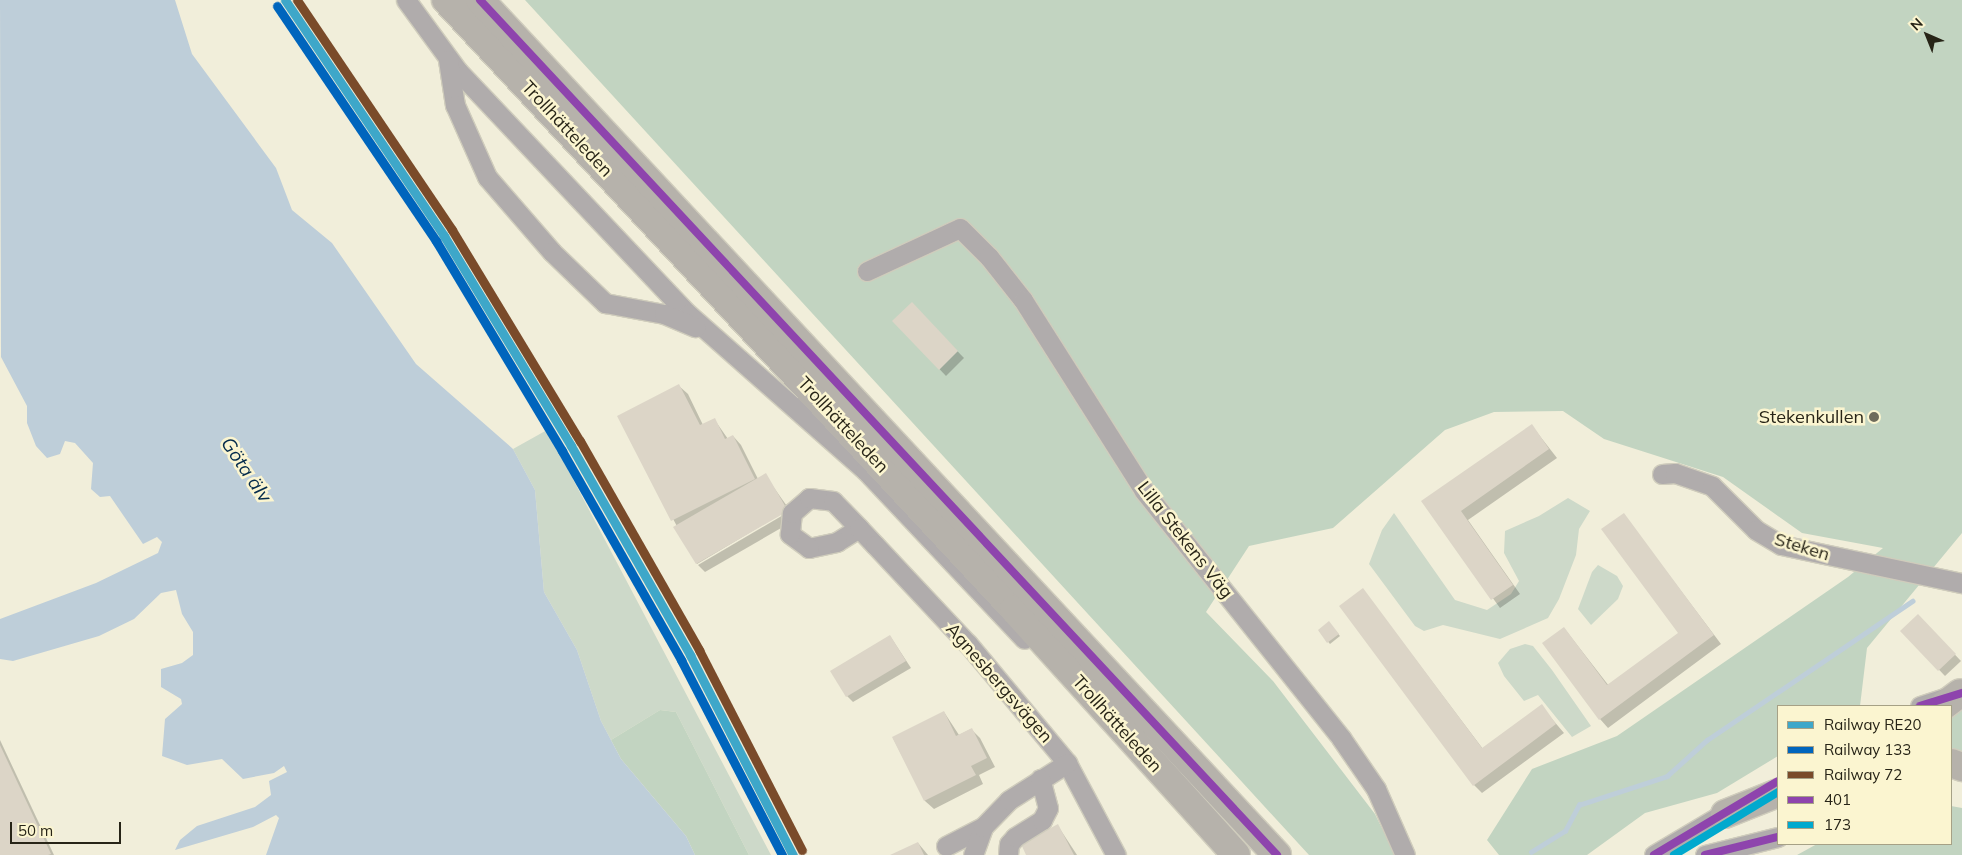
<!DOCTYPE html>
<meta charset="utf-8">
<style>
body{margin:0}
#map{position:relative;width:1962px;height:855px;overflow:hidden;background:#f1eeda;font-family:Mulish,sans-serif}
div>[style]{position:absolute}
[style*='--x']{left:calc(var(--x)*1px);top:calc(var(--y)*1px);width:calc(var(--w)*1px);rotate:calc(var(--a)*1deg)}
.green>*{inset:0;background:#cdd9c9}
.forest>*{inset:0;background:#c2d4c1}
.water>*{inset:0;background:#beced9}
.shadow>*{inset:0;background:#0003}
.stream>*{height:4.5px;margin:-2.25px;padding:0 2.25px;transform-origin:2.25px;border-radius:2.25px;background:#beced9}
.building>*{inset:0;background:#dcd5c7}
.roads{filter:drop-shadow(1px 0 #cfccbc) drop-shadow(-1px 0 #cfccbc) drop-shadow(0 1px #cfccbc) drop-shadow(0 -1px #cfccbc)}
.minor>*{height:19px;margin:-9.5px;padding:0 9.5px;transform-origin:9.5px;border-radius:9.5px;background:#b0acac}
.highway>*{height:28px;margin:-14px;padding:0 14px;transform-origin:14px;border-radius:14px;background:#b6b2ab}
.bus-1>*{height:8px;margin:-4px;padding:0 4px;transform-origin:4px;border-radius:4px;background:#8e44ad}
.bus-2>*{height:8px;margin:-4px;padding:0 4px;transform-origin:4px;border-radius:4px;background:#00a9ce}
.rail-1>*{height:9px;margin:-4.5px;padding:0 4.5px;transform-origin:4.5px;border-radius:4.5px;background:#3ea7c9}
.rail-2>*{height:9px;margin:-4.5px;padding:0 4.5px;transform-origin:4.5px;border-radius:4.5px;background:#0065bd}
.rail-3>*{height:9px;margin:-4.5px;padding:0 4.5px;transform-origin:4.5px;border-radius:4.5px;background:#7a4b2a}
.dots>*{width:14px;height:14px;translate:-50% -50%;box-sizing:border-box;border:2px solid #fbf5d0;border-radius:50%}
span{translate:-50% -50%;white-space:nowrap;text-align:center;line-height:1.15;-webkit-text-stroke:5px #fbf5d0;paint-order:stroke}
.street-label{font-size:18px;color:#272417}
.poi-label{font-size:18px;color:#272417}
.right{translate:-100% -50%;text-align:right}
.water-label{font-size:19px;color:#042b4c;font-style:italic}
.legend{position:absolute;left:1777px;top:705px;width:175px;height:140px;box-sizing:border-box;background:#fbf5d0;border:1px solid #a6a186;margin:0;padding:6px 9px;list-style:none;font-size:15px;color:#272417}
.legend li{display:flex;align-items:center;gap:10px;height:25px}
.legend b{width:25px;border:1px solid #a6a186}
.north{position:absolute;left:1902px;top:10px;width:50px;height:50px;-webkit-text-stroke:4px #fbf5d0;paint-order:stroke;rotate:316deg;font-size:14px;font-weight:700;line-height:20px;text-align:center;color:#272417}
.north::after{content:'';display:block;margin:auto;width:18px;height:22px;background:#272417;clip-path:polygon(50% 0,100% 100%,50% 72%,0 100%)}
.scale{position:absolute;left:10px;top:822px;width:111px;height:22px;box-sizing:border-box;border:2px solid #272417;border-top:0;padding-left:6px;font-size:15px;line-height:18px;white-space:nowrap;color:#272417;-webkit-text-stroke:4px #fbf5d0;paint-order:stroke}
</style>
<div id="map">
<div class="green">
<i style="clip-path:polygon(547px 430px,771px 855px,749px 855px,676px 712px,660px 710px,611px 740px,601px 721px,577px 650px,544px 592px,535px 490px,513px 449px)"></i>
<i style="clip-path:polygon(1568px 498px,1590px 511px,1579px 529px,1576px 555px,1559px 599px,1548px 618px,1500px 639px,1443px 625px,1424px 631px,1415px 626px,1369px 564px,1382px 530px,1394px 513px,1455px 600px,1487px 610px,1511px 594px,1519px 581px,1504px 553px,1505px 531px,1539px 516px)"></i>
<i style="clip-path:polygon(1598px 565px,1617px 576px,1623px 586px,1618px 599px,1591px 625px,1578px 609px,1592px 572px)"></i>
<i style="clip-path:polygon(1525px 644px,1533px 646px,1552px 670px,1591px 726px,1572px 737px,1538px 695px,1524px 701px,1504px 676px,1498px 663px,1510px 649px)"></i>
</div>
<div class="forest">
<i style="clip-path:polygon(525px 0,1962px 0,1962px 533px,1867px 648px,1860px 706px,1778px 706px,1778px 756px,1717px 793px,1645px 813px,1587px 855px,1499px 855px,1487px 840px,1532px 769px,1617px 736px,1848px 577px,1883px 548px,1802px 533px,1723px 477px,1604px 439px,1563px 411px,1494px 412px,1445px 430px,1333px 528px,1249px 546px,1206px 612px,1273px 681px,1375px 814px,1395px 855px,1309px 855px)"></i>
<i style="clip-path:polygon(1962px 702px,1962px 756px,1951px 749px,1951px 711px)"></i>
<i style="clip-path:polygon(660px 710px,676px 712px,749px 855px,695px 855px,686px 836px,621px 759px,611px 740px)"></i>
<i style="clip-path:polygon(1951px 806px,1962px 808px,1962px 855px,1797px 855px,1817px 844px,1951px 844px)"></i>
</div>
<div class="water">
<i style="clip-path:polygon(0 0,175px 0,192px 54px,276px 168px,292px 210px,332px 243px,416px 364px,513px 449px,535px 490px,544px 592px,577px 650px,601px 721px,621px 759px,686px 836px,695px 855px,266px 855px,279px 818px,276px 815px,253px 827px,175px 850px,180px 840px,197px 826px,255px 807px,271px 795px,269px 781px,287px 772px,284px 766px,274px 773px,243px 779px,222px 759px,187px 765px,162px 756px,165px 719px,182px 704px,181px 699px,161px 687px,161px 669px,182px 663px,193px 655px,193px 632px,182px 614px,176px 590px,161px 593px,134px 619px,99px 636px,13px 661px,0 659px,0 619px,96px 583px,158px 553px,162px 542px,157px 537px,143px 544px,110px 496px,100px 497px,91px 489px,93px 463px,75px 443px,65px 441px,60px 454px,47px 458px,36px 446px,27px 423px,27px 406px,1px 357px)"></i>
</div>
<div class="shadow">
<i style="clip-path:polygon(912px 304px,964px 358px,946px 376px,894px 321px)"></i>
<i style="clip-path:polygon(679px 386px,688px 394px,703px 425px,714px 419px,728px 439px,733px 436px,741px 445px,758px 479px,765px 475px,789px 509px,697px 564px,619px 417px)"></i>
<i style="clip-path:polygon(1532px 426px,1557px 458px,1468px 520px,1520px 594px,1500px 608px,1423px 502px)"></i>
<i style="clip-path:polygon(790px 511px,795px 520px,705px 572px,698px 565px)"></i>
<i style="clip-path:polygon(1623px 514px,1721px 644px,1608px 728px,1600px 719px,1564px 628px,1609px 686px,1680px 633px)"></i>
<i style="clip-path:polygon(1363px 590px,1483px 749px,1541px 706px,1564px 733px,1482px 793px,1474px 785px)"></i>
<i style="clip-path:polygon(1918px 616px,1961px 661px,1945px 676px,1902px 631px)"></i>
<i style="clip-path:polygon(1329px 623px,1340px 636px,1330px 644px,1319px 631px)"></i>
<i style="clip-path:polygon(890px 636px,911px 668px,853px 702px,847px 696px)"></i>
<i style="clip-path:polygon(944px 712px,959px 735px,971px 729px,980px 738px,995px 767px,979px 775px,983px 784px,934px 809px,925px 801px,893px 738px)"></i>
<i style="clip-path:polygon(0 740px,54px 855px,0 855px)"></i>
<i style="clip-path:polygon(1058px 826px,1077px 855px,1028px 855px)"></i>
<i style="clip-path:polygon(918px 843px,928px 855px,893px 855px)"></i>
</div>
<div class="stream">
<i style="--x:1531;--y:852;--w:40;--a:-32"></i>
<i style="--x:1565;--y:831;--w:30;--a:-62"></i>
<i style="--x:1579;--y:805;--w:93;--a:-18.2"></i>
<i style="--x:1667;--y:776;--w:54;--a:-42"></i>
<i style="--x:1707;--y:740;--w:248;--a:-34.1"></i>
</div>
<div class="building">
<i style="clip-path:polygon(912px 302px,958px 351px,939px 370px,892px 321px)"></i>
<i style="clip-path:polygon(679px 384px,700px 425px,715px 418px,725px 439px,733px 435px,755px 479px,671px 521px,617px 416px)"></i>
<i style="clip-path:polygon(1532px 424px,1549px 449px,1461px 511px,1513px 585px,1491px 600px,1421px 501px)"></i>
<i style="clip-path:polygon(766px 473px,788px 511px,696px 564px,673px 527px)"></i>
<i style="clip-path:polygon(1624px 513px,1714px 635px,1599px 720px,1542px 643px,1564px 627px,1607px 685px,1678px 633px,1601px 529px)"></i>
<i style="clip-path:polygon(1363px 588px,1482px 748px,1542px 704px,1556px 724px,1473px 786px,1339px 606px)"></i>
<i style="clip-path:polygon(1918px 614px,1956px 654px,1938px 671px,1900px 631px)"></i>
<i style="clip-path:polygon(1329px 621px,1339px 634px,1327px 643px,1318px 630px)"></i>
<i style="clip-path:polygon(890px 635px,906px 661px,846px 697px,830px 671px)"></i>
<i style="clip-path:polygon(944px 711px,956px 736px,972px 728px,987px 758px,971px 766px,976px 775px,924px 801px,892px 737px)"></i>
<i style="clip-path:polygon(0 745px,51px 854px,48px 855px,0 855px)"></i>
<i style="clip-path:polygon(1058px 824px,1074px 855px,1026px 855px,1021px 844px)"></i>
<i style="clip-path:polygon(918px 842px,924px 855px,890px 855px)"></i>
</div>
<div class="roads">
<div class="minor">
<i style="--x:406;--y:0;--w:87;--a:53.9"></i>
<i style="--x:457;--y:70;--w:336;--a:46.6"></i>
<i style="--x:688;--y:314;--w:236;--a:41.4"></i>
<i style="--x:865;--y:470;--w:232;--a:46.7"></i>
<i style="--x:448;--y:60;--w:46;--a:81.2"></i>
<i style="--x:455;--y:105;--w:79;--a:66"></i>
<i style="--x:487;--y:177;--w:99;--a:49.1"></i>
<i style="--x:552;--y:252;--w:74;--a:43.9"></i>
<i style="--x:605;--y:303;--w:60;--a:10.6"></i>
<i style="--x:664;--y:314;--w:34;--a:23"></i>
<i style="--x:867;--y:271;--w:102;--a:-24.8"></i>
<i style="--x:960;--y:228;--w:41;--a:45"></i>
<i style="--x:989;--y:257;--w:55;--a:51.7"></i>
<i style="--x:1023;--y:300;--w:226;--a:57.6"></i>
<i style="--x:1144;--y:491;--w:316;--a:51.4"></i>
<i style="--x:1341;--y:738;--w:62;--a:55.5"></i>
<i style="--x:1376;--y:789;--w:72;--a:66.3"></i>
<i style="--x:1662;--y:474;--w:13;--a:-4"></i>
<i style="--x:1675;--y:473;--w:39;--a:19"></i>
<i style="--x:1712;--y:486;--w:62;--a:45"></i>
<i style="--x:1756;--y:530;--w:29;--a:31"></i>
<i style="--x:1781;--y:545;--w:185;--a:11.9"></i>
<i style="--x:859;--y:528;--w:26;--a:148"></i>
<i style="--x:837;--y:542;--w:29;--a:168"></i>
<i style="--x:809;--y:548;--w:24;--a:-144"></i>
<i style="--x:790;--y:534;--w:21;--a:-85"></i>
<i style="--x:792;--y:513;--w:23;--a:-41"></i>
<i style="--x:809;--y:498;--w:24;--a:7"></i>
<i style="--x:833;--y:501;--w:37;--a:46"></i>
<i style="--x:859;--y:528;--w:23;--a:47"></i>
<i style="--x:875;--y:545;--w:136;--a:46.8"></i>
<i style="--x:968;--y:644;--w:155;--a:50.2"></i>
<i style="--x:1067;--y:763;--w:104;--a:62"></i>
<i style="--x:1920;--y:706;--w:36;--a:-18"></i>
<i style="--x:946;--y:846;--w:42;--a:-27.2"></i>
<i style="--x:973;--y:855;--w:30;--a:-70"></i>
<i style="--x:983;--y:827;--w:37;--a:-46"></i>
<i style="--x:1009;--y:800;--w:69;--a:-32.5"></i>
<i style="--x:1008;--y:855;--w:11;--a:-85"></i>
<i style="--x:1009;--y:844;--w:9;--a:-49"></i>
<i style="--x:1015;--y:837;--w:32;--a:-32"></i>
<i style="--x:1042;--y:820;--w:13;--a:-63"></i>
<i style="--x:1048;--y:808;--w:30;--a:-105"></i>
<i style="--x:1654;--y:855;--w:94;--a:-30.7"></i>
<i style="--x:1705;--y:855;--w:75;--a:-13.9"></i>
</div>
<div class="highway">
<i style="--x:446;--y:0;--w:833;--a:47"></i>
<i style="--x:1014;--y:609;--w:331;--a:47.9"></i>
<i style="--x:480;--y:0;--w:1169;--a:47.01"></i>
<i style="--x:1943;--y:706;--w:21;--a:-37"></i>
<i style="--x:1951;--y:763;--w:12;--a:20"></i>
<i style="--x:1725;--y:814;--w:57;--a:-21.6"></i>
</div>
</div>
<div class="bus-1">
<i style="--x:480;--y:0;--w:1169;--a:47.01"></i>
<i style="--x:1920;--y:706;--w:44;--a:-17.2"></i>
<i style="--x:1654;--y:855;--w:144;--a:-30.8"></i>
<i style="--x:1705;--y:855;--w:75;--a:-13.9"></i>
</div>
<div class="bus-2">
<i style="--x:1674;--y:855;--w:122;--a:-31.2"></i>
</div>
<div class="rail-1">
<i style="--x:285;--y:0;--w:285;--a:56"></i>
<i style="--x:444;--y:236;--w:245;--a:58.8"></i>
<i style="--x:571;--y:446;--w:241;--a:60.3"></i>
<i style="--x:690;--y:655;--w:225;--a:62.8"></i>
</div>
<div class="rail-2">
<i style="--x:277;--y:6;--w:284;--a:55.9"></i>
<i style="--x:436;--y:241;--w:245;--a:59"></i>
<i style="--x:562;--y:451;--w:241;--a:60.3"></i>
<i style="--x:681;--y:660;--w:220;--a:62.6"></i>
</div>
<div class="rail-3">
<i style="--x:297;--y:0;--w:277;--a:56"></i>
<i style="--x:452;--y:230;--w:247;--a:58.8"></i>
<i style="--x:580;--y:441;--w:241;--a:60.3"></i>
<i style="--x:699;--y:650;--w:225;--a:62.8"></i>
</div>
<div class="dots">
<i style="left:1874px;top:417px;background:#6e6b5b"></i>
</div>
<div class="street-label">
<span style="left:567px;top:129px;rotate:47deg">Trollhätteleden</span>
<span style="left:843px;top:425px;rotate:47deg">Trollhätteleden</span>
<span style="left:1185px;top:540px;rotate:52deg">Lilla Stekens Väg</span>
<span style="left:1802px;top:547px;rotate:17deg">Steken</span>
<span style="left:999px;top:683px;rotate:49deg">Agnesbergsvägen</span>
<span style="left:1117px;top:724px;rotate:48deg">Trollhätteleden</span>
</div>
<div class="poi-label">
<span class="right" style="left:1864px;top:417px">Stekenkullen</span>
</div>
<div class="water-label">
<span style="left:246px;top:470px;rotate:56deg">Göta älv</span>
</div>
<ul class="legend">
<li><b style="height:6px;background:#3ea7c9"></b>Railway RE20</li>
<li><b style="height:6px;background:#0065bd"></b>Railway 133</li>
<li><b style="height:6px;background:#7a4b2a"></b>Railway 72</li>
<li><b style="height:6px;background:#8e44ad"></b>401</li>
<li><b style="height:6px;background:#00a9ce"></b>173</li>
</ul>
<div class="north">N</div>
<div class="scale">50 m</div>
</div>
